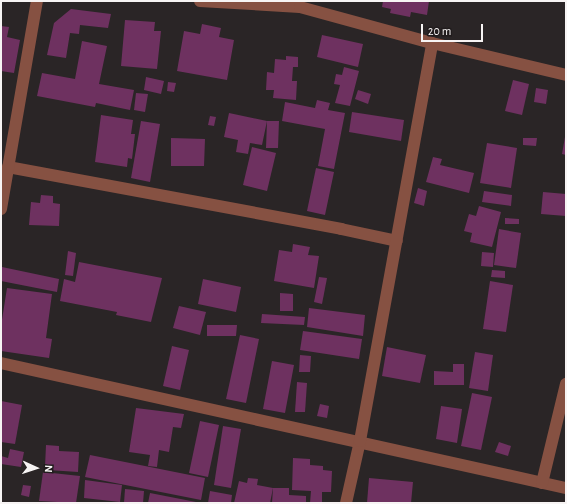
<!DOCTYPE html>
<style>
body{margin:0}
#map{position:relative;width:567px;height:504px;overflow:hidden;background:#2a2526;font-family:"Alegreya Sans",sans-serif}
div>[style]{position:absolute}
[style*='--x']{left:calc(var(--x)*1px);top:calc(var(--y)*1px);width:calc(var(--w)*1px);rotate:calc(var(--a)*1deg)}
.building>*{inset:0;background:#6e3160}
.street>*{height:12px;margin:-6px;padding:0 6px;transform-origin:6px;border-radius:6px;background:#865142}
span{translate:-50% -50%;white-space:nowrap;text-align:center;line-height:1.15;-webkit-text-stroke:3px #211c1d;paint-order:stroke}
.frame{position:absolute;inset:0;border:2px solid #f7f4f4;pointer-events:none}
.north{position:absolute;left:16px;top:448px;width:40px;height:40px;-webkit-text-stroke:3px #211c1d;paint-order:stroke;rotate:93deg;font-size:11px;font-weight:700;line-height:16px;text-align:center;color:#f7f4f4}
.north::after{content:'';display:block;margin:auto;width:14px;height:18px;background:#f7f4f4;clip-path:polygon(50% 0,100% 100%,50% 72%,0 100%)}
.scale{position:absolute;left:421px;top:24px;width:62px;height:18px;box-sizing:border-box;border:2px solid #f7f4f4;border-top:0;padding-left:5px;font-size:12px;line-height:14px;white-space:nowrap;color:#f7f4f4;-webkit-text-stroke:3px #211c1d;paint-order:stroke}
</style>
<div id="map">
<div class="building">
<i style="clip-path:polygon(383px 1px,429px 1px,427px 15px,411px 12px,410px 17px,390px 13px,391px 9px,382px 7px)"></i>
<i style="clip-path:polygon(71px 9px,111px 14px,108px 28px,80px 25px,79px 34px,70px 33px,66px 58px,47px 55px,54px 23px)"></i>
<i style="clip-path:polygon(125px 20px,155px 22px,154px 31px,161px 31px,157px 69px,121px 66px)"></i>
<i style="clip-path:polygon(202px 24px,221px 28px,219px 37px,234px 40px,227px 80px,177px 71px,184px 31px,200px 34px)"></i>
<i style="clip-path:polygon(1px 26px,9px 27px,7px 37px,20px 40px,14px 73px,1px 71px)"></i>
<i style="clip-path:polygon(322px 35px,363px 44px,358px 67px,317px 57px)"></i>
<i style="clip-path:polygon(82px 41px,107px 46px,99px 84px,134px 90px,130px 110px,96px 103px,95px 107px,37px 96px,42px 73px,75px 79px)"></i>
<i style="clip-path:polygon(286px 56px,298px 57px,298px 67px,293px 67px,292px 81px,297px 81px,296px 100px,273px 98px,274px 90px,266px 90px,267px 72px,274px 73px,275px 59px,286px 60px)"></i>
<i style="clip-path:polygon(344px 67px,359px 71px,350px 106px,335px 103px,340px 85px,334px 84px,336px 74px,342px 75px)"></i>
<i style="clip-path:polygon(146px 77px,164px 81px,161px 94px,144px 90px)"></i>
<i style="clip-path:polygon(513px 80px,529px 84px,522px 115px,505px 111px)"></i>
<i style="clip-path:polygon(168px 82px,176px 83px,174px 92px,167px 91px)"></i>
<i style="clip-path:polygon(536px 88px,548px 90px,546px 104px,534px 102px)"></i>
<i style="clip-path:polygon(358px 90px,371px 94px,368px 104px,355px 99px)"></i>
<i style="clip-path:polygon(136px 93px,148px 94px,145px 112px,134px 110px)"></i>
<i style="clip-path:polygon(317px 100px,330px 103px,328px 110px,345px 113px,334px 169px,318px 166px,325px 129px,282px 121px,285px 102px,315px 108px)"></i>
<i style="clip-path:polygon(352px 112px,404px 120px,401px 141px,349px 132px)"></i>
<i style="clip-path:polygon(229px 113px,267px 121px,279px 121px,278px 148px,266px 148px,267px 121px,262px 145px,250px 143px,248px 154px,236px 152px,238px 140px,224px 137px)"></i>
<i style="clip-path:polygon(101px 115px,133px 120px,131px 134px,135px 134px,132px 159px,128px 158px,127px 167px,95px 162px)"></i>
<i style="clip-path:polygon(210px 116px,216px 117px,214px 126px,208px 125px)"></i>
<i style="clip-path:polygon(141px 121px,160px 124px,150px 182px,131px 178px)"></i>
<i style="clip-path:polygon(565px 137px,566px 137px,566px 155px,562px 154px)"></i>
<i style="clip-path:polygon(171px 138px,205px 139px,204px 166px,171px 166px)"></i>
<i style="clip-path:polygon(523px 138px,537px 138px,536px 146px,523px 145px)"></i>
<i style="clip-path:polygon(487px 143px,517px 148px,511px 188px,480px 183px)"></i>
<i style="clip-path:polygon(252px 147px,276px 153px,267px 191px,243px 185px)"></i>
<i style="clip-path:polygon(433px 157px,442px 159px,440px 165px,474px 173px,469px 193px,426px 182px)"></i>
<i style="clip-path:polygon(316px 168px,334px 172px,325px 215px,307px 211px)"></i>
<i style="clip-path:polygon(418px 188px,427px 191px,424px 206px,414px 203px)"></i>
<i style="clip-path:polygon(484px 191px,512px 195px,511px 206px,482px 202px)"></i>
<i style="clip-path:polygon(543px 192px,566px 194px,566px 216px,541px 214px)"></i>
<i style="clip-path:polygon(41px 195px,53px 196px,53px 203px,60px 204px,59px 226px,29px 225px,31px 202px,40px 203px)"></i>
<i style="clip-path:polygon(479px 206px,501px 212px,492px 247px,470px 242px,472px 233px,464px 231px,469px 214px,476px 216px)"></i>
<i style="clip-path:polygon(505px 218px,519px 219px,519px 224px,505px 224px)"></i>
<i style="clip-path:polygon(499px 229px,521px 233px,516px 268px,494px 265px)"></i>
<i style="clip-path:polygon(293px 244px,310px 247px,308px 255px,319px 256px,314px 288px,274px 281px,279px 250px,292px 252px)"></i>
<i style="clip-path:polygon(68px 251px,76px 253px,73px 276px,65px 275px)"></i>
<i style="clip-path:polygon(482px 252px,494px 253px,493px 267px,481px 266px)"></i>
<i style="clip-path:polygon(79px 262px,162px 278px,151px 322px,116px 315px,117px 312px,60px 301px,64px 279px,75px 282px)"></i>
<i style="clip-path:polygon(2px 267px,59px 279px,57px 292px,1px 281px)"></i>
<i style="clip-path:polygon(492px 270px,505px 271px,505px 278px,491px 277px)"></i>
<i style="clip-path:polygon(319px 277px,327px 278px,322px 304px,314px 302px)"></i>
<i style="clip-path:polygon(203px 279px,241px 287px,236px 312px,198px 304px)"></i>
<i style="clip-path:polygon(490px 281px,513px 285px,506px 332px,483px 329px)"></i>
<i style="clip-path:polygon(7px 288px,52px 294px,46px 338px,52px 339px,49px 358px,1px 351px,1px 326px)"></i>
<i style="clip-path:polygon(280px 293px,293px 294px,293px 311px,280px 311px)"></i>
<i style="clip-path:polygon(179px 306px,206px 312px,200px 335px,173px 328px)"></i>
<i style="clip-path:polygon(309px 308px,365px 315px,363px 336px,307px 327px)"></i>
<i style="clip-path:polygon(262px 314px,305px 317px,304px 325px,261px 323px)"></i>
<i style="clip-path:polygon(207px 325px,237px 325px,236px 336px,207px 336px)"></i>
<i style="clip-path:polygon(303px 331px,362px 339px,359px 359px,300px 350px)"></i>
<i style="clip-path:polygon(240px 335px,259px 339px,246px 403px,226px 399px)"></i>
<i style="clip-path:polygon(172px 346px,189px 350px,180px 390px,163px 386px)"></i>
<i style="clip-path:polygon(387px 347px,426px 355px,420px 383px,382px 376px)"></i>
<i style="clip-path:polygon(475px 352px,493px 355px,488px 391px,469px 388px)"></i>
<i style="clip-path:polygon(300px 355px,311px 356px,310px 372px,299px 372px)"></i>
<i style="clip-path:polygon(272px 361px,294px 365px,285px 413px,263px 409px)"></i>
<i style="clip-path:polygon(453px 364px,464px 364px,464px 385px,434px 385px,434px 371px,453px 372px)"></i>
<i style="clip-path:polygon(297px 382px,307px 383px,305px 412px,295px 412px)"></i>
<i style="clip-path:polygon(472px 393px,492px 397px,481px 450px,461px 446px)"></i>
<i style="clip-path:polygon(1px 401px,22px 405px,15px 444px,1px 442px)"></i>
<i style="clip-path:polygon(320px 404px,329px 406px,327px 418px,317px 416px)"></i>
<i style="clip-path:polygon(441px 406px,462px 409px,457px 443px,436px 439px)"></i>
<i style="clip-path:polygon(136px 408px,184px 414px,181px 428px,173px 427px,169px 452px,159px 450px,157px 467px,148px 466px,150px 455px,129px 452px)"></i>
<i style="clip-path:polygon(200px 421px,219px 425px,208px 477px,189px 473px)"></i>
<i style="clip-path:polygon(223px 426px,241px 429px,231px 488px,214px 485px)"></i>
<i style="clip-path:polygon(499px 442px,511px 446px,508px 456px,495px 452px)"></i>
<i style="clip-path:polygon(46px 445px,59px 446px,59px 451px,79px 452px,78px 472px,48px 470px,49px 467px,45px 467px)"></i>
<i style="clip-path:polygon(10px 449px,24px 452px,21px 467px,1px 464px,1px 456px,8px 458px)"></i>
<i style="clip-path:polygon(90px 455px,205px 478px,201px 500px,85px 477px)"></i>
<i style="clip-path:polygon(293px 458px,310px 459px,310px 465px,323px 466px,323px 470px,332px 471px,331px 492px,322px 492px,322px 503px,310px 503px,311px 491px,292px 490px)"></i>
<i style="clip-path:polygon(43px 472px,80px 476px,76px 503px,39px 501px)"></i>
<i style="clip-path:polygon(248px 478px,258px 479px,257px 485px,273px 488px,270px 503px,234px 503px,239px 481px,247px 483px)"></i>
<i style="clip-path:polygon(369px 478px,413px 482px,411px 503px,367px 503px)"></i>
<i style="clip-path:polygon(85px 480px,122px 485px,120px 502px,84px 498px)"></i>
<i style="clip-path:polygon(23px 485px,31px 486px,29px 497px,21px 495px)"></i>
<i style="clip-path:polygon(273px 488px,289px 488px,289px 495px,306px 496px,306px 503px,272px 503px)"></i>
<i style="clip-path:polygon(125px 489px,144px 491px,143px 503px,124px 503px)"></i>
<i style="clip-path:polygon(210px 491px,232px 495px,231px 503px,208px 503px)"></i>
<i style="clip-path:polygon(150px 493px,196px 502px,196px 503px,148px 503px)"></i>
</div>
<div class="street">
<i style="--x:200;--y:1;--w:100;--a:3.4"></i>
<i style="--x:300;--y:7;--w:137;--a:15.3"></i>
<i style="--x:432;--y:43;--w:138;--a:13.4"></i>
<i style="--x:8;--y:167;--w:339;--a:10.5"></i>
<i style="--x:341;--y:229;--w:57;--a:12.1"></i>
<i style="--x:1;--y:209;--w:211;--a:-80.2"></i>
<i style="--x:1;--y:363;--w:579;--a:12.48"></i>
<i style="--x:542;--y:483;--w:102;--a:-76.4"></i>
<i style="--x:346;--y:503;--w:64;--a:-77.3"></i>
<i style="--x:360;--y:441;--w:404;--a:-79.7"></i>
</div>
<div class="frame"></div>
<div class="north">N</div>
<div class="scale">20 m</div>
</div>
